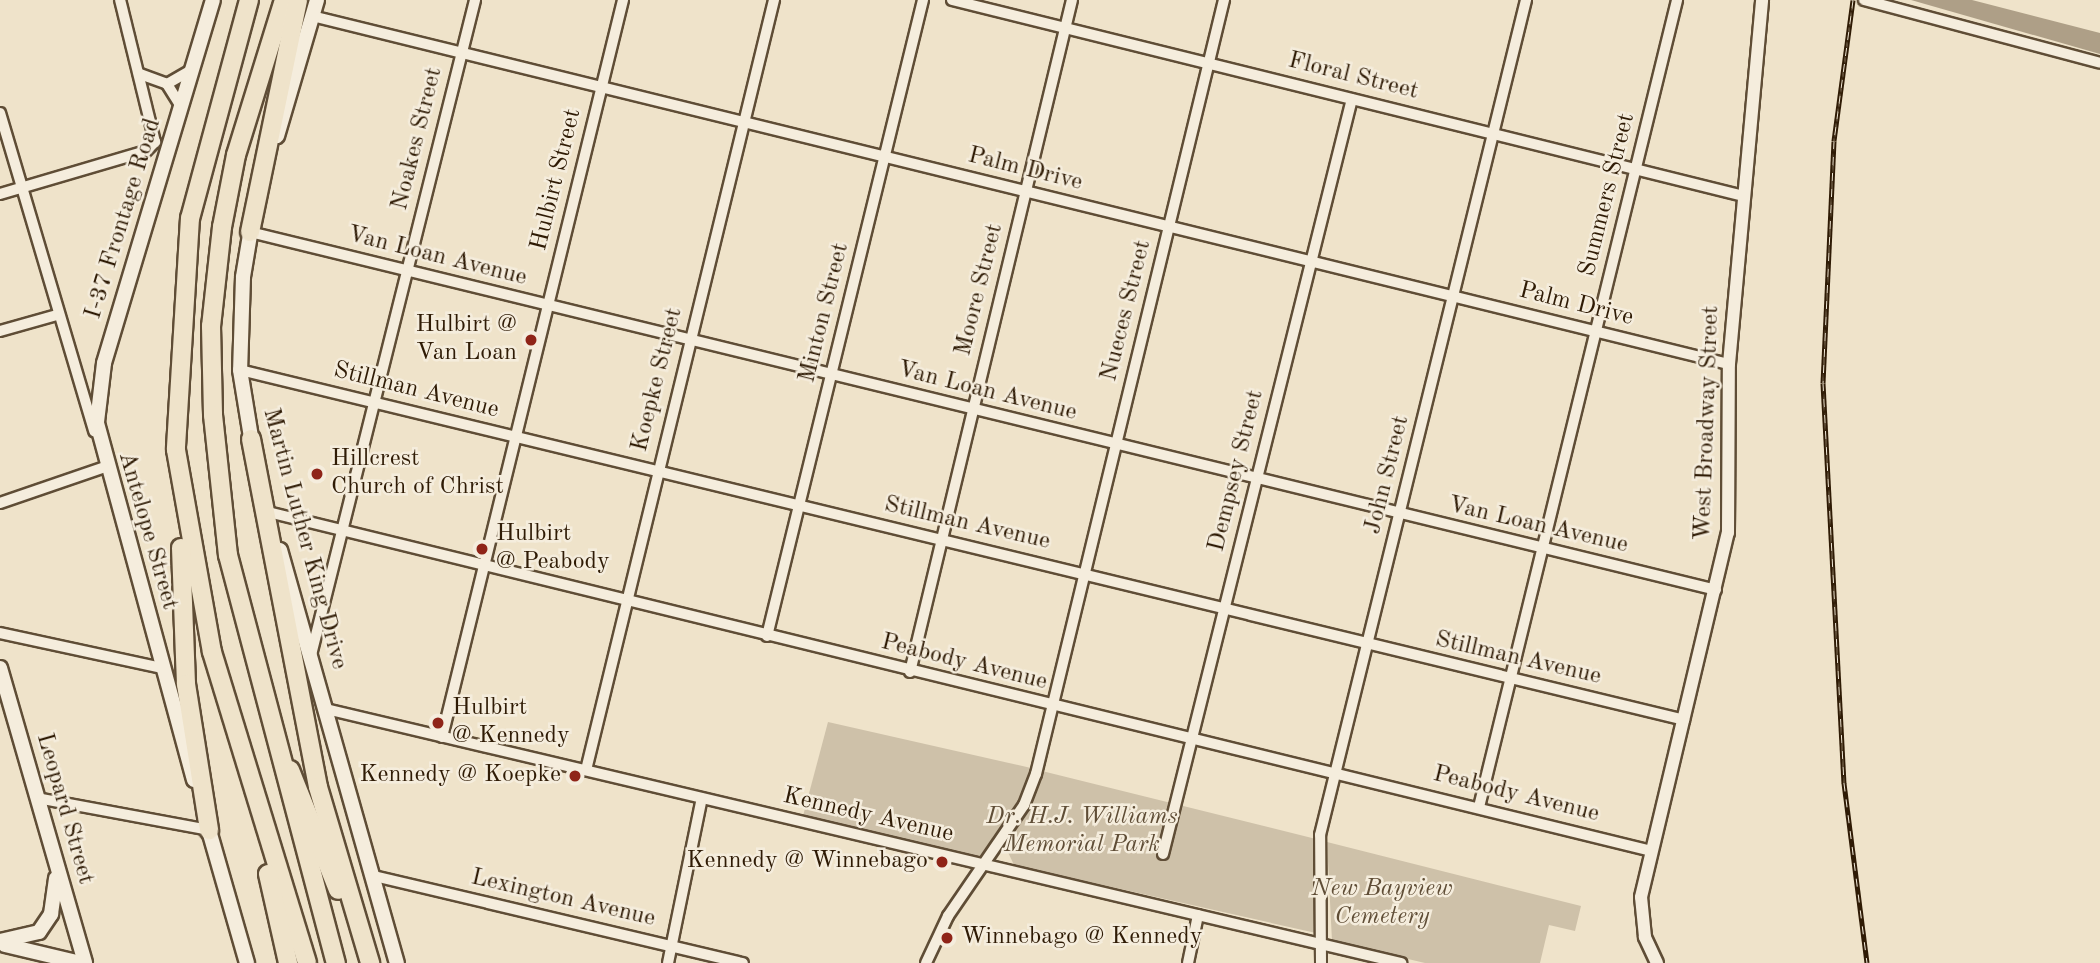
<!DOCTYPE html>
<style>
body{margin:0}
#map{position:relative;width:2100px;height:963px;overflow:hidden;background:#efe3ca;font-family:"Old Standard TT",serif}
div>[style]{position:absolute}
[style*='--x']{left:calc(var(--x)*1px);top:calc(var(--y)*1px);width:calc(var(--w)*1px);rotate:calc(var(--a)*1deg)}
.green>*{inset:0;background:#cec1a9}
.water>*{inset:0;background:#ae9f87}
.roads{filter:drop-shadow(2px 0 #5f4d36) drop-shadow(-2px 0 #5f4d36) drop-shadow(0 2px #5f4d36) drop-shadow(0 -2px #5f4d36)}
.minor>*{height:10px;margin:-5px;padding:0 5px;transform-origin:5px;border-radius:5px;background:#f5eddd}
.tertiary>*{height:12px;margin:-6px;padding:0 6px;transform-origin:6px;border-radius:6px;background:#f5eddd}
.secondary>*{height:14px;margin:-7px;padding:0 7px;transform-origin:7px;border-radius:7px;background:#f5eddd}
.motorway>*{height:18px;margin:-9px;padding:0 9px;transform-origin:9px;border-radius:9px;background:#efe3ca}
.rail>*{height:5px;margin-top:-2.5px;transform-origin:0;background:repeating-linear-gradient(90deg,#f5eddd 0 8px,#2f1b05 0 16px);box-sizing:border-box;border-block:2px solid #2f1b05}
.dots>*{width:19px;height:19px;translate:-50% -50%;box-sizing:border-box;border:4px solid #f5eddd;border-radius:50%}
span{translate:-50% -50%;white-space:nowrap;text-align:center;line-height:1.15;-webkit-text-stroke:5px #f5eddd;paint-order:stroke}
.street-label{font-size:24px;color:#2f1b05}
.poi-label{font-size:24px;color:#2f1b05}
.right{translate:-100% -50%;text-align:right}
.left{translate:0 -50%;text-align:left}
.park-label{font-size:24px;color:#5f4d36;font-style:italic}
</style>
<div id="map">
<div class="green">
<i style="clip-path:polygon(828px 722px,1031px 768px,1019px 804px,979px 857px,803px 816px)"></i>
<i style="clip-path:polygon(1042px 771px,1316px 839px,1316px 933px,1014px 865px,1006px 848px)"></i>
<i style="clip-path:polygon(1327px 842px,1581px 906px,1575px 931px,1549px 925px,1540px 963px,1425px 963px,1332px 941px)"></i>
</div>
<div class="water">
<i style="clip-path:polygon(1911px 0,1972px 0,2100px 33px,2100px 54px)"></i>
</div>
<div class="roads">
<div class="minor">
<i style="--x:952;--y:0;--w:816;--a:13.9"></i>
<i style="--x:1864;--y:0;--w:244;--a:14.9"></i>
<i style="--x:312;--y:16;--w:1459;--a:13.8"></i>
<i style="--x:140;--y:74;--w:29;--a:20"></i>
<i style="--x:167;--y:84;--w:26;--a:58"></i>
<i style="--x:167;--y:84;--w:28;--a:-30"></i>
<i style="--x:0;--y:113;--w:332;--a:73.5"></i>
<i style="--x:0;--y:194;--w:152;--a:-16.4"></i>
<i style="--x:146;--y:151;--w:13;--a:-45"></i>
<i style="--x:155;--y:142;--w:146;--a:-103.8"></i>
<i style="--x:250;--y:232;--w:1509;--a:13.72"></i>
<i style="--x:0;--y:331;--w:59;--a:-15.7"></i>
<i style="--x:240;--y:370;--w:1486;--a:13.62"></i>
<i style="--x:0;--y:503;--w:111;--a:-18.9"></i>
<i style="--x:268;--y:512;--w:1424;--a:13.77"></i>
<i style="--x:0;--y:633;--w:166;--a:12.2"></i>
<i style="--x:767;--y:636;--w:655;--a:-76.22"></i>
<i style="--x:311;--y:655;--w:675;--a:-75.94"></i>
<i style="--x:910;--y:672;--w:691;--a:-76.45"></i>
<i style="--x:326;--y:709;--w:1105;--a:13.29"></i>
<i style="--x:442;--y:737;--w:759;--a:-76.2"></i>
<i style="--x:586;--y:770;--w:793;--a:-76.28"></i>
<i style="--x:37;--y:798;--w:175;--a:10.5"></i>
<i style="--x:1479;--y:807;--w:831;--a:-76.21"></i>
<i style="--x:1163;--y:854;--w:778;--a:-75.95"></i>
<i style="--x:374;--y:876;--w:379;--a:13.3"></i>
<i style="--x:668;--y:963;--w:168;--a:-78.4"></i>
<i style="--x:926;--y:963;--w:52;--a:-64.9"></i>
<i style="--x:948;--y:916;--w:135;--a:-55.6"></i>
<i style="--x:1024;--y:805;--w:33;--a:-69"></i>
<i style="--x:1036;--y:774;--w:797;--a:-76.35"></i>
<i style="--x:1188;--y:963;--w:49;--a:-78.2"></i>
<i style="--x:1321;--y:963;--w:128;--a:-90.4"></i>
<i style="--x:1320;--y:835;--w:860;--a:-76.14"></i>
</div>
<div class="tertiary">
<i style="--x:1657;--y:963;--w:29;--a:-115"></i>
<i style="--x:1645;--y:937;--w:40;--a:-95.7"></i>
<i style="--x:1641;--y:897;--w:374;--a:-76.6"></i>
<i style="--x:1728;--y:533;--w:169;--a:-89.7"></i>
<i style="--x:1729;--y:364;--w:365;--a:-84.8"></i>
</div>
<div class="secondary">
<i style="--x:277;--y:136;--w:142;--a:-73.6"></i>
<i style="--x:252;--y:223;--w:55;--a:99.5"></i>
<i style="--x:243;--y:277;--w:93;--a:91.8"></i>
<i style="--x:240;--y:370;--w:80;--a:80.7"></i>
<i style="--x:280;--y:550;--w:429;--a:74.2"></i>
<i style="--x:0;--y:668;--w:307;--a:73.9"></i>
<i style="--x:194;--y:780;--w:371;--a:-105.2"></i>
<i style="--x:97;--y:422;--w:59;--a:-83.2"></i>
<i style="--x:104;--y:363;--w:379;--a:-73.3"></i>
<i style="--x:206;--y:820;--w:149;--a:74"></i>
<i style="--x:0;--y:941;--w:40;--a:-13"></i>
<i style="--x:39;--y:932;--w:22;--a:-56"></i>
<i style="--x:51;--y:914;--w:36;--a:-82"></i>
<i style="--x:5;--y:945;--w:78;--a:13.3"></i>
</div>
<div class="motorway">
<i style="--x:249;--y:0;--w:226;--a:105.1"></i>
<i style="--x:190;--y:218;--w:232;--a:93.5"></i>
<i style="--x:176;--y:450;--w:205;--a:79.9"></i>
<i style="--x:212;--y:652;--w:325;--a:73"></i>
<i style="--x:284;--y:0;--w:162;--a:107.2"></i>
<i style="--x:236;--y:155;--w:73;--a:101"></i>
<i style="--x:222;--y:227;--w:100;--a:96.3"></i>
<i style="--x:211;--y:326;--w:89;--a:88.7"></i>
<i style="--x:213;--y:415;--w:141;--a:83.9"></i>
<i style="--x:228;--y:555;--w:422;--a:75.2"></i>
<i style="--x:250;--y:232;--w:237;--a:-78.3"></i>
<i style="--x:251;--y:439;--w:354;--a:79.1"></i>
<i style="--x:318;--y:787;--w:184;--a:73.5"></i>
<i style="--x:181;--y:548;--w:136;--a:87.9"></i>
<i style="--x:186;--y:684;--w:148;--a:81"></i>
<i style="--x:290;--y:770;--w:129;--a:68.2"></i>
<i style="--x:268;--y:874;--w:91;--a:77.3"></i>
</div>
</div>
<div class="rail">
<i style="--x:1853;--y:0;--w:142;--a:97.7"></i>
<i style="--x:1834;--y:141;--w:242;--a:92.6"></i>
<i style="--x:1823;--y:383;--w:401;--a:87"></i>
<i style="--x:1844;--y:783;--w:181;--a:82.7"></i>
</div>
<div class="dots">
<i style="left:531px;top:340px;background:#8f2418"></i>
<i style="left:317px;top:474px;background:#8f2418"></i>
<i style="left:482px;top:549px;background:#8f2418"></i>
<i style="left:438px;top:723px;background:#8f2418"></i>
<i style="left:575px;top:776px;background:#8f2418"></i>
<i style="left:942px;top:862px;background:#8f2418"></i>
<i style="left:947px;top:938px;background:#8f2418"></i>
</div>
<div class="street-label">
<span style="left:1353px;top:77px;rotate:14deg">Floral Street</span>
<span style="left:418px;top:139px;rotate:-76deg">Noakes Street</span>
<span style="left:1025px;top:170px;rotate:14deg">Palm Drive</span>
<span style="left:557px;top:180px;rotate:-76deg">Hulbirt Street</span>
<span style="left:1608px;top:195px;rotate:-76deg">Summers Street</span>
<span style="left:124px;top:219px;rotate:-73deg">I-37 Frontage Road</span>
<span style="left:437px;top:257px;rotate:14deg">Van Loan Avenue</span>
<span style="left:980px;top:290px;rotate:-76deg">Moore Street</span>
<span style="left:1576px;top:305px;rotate:14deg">Palm Drive</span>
<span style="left:1127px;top:311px;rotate:-76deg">Nueces Street</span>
<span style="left:825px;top:313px;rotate:-76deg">Minton Street</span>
<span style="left:658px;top:380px;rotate:-76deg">Koepke Street</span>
<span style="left:416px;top:391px;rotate:14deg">Stillman Avenue</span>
<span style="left:987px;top:392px;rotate:14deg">Van Loan Avenue</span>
<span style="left:1708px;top:423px;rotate:-88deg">West Broadway Street</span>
<span style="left:1237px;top:471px;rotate:-76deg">Dempsey Street</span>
<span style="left:1388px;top:475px;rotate:-76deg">John Street</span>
<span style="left:967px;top:524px;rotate:13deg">Stillman Avenue</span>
<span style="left:1538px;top:526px;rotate:13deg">Van Loan Avenue</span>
<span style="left:147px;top:531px;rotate:74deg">Antelope Street</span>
<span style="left:304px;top:539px;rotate:75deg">Martin Luther King Drive</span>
<span style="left:1518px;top:659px;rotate:13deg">Stillman Avenue</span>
<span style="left:964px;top:663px;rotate:14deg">Peabody Avenue</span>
<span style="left:1516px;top:795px;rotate:14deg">Peabody Avenue</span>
<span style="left:64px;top:809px;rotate:74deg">Leopard Street</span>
<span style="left:868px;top:816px;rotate:13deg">Kennedy Avenue</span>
<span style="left:563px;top:899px;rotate:13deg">Lexington Avenue</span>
</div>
<div class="poi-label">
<span class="right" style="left:517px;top:340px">Hulbirt @<br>Van Loan</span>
<span class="left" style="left:331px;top:474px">Hillcrest<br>Church of Christ</span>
<span class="left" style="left:496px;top:549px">Hulbirt<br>@ Peabody</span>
<span class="left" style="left:452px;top:723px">Hulbirt<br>@ Kennedy</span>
<span class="right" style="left:561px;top:776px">Kennedy @ Koepke</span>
<span class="right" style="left:928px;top:862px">Kennedy @ Winnebago</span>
<span class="left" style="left:961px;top:938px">Winnebago @ Kennedy</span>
</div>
<div class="park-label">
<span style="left:1082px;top:832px">Dr. H.J. Williams<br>Memorial Park</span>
<span style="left:1382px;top:904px">New Bayview<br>Cemetery</span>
</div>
</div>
